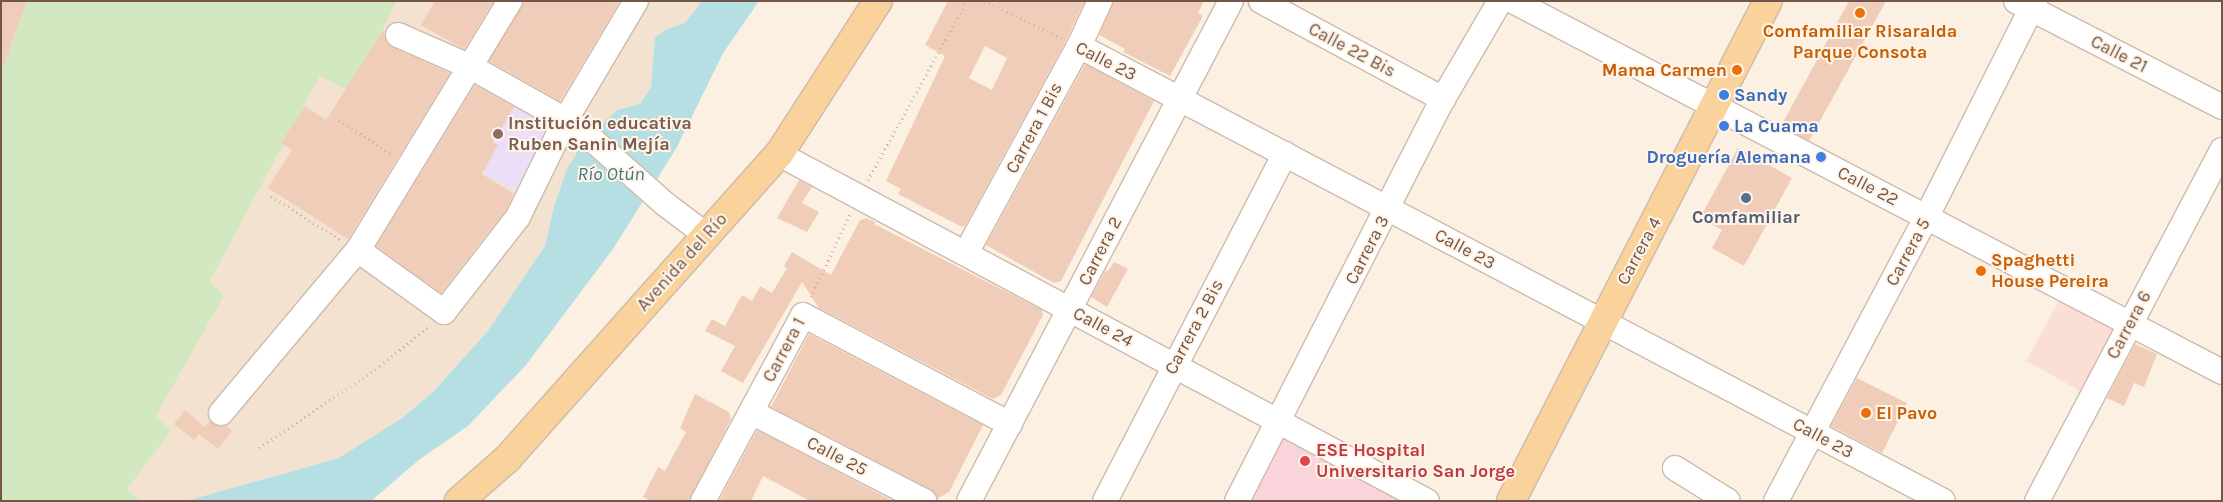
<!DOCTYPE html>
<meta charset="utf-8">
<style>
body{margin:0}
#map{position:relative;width:2223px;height:502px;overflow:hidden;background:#fbf0e1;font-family:Karla,sans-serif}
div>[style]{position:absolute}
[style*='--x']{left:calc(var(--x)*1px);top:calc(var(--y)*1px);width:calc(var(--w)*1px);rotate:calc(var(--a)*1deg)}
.residential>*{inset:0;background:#f3e2d0}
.commercial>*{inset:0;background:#fbdfd5}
.education>*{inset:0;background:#eddef7}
.medical>*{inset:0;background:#f9d4da}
.green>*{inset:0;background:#d2e8c0}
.water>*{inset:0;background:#b6dfe4}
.building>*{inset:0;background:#f0cdb9}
.path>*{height:3px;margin-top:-1.5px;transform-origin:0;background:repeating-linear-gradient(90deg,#d4b19d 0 1px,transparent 0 5px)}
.roads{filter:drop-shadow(1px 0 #cebaab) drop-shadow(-1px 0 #cebaab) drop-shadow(0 1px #cebaab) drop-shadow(0 -1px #cebaab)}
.minor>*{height:24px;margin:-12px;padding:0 12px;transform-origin:12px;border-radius:12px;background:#fff}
.major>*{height:28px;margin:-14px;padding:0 14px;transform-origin:14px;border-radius:14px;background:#f9d39b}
.dots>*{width:14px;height:14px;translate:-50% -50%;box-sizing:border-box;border:2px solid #fff4e7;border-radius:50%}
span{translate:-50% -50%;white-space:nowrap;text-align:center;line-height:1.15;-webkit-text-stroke:4px #fff4e7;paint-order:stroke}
.food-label{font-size:18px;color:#c56008;font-weight:700}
.right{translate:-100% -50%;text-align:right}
.left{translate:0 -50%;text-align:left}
.street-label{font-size:18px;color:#715649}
.shop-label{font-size:18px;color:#366cbe;font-weight:700}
.education-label{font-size:18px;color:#785e54;font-weight:700}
.service-label{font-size:18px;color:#4e5e75;font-weight:700}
.health-label{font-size:18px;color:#be3a42;font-weight:700}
.water-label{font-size:19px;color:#40767e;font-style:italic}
.frame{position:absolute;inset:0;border:2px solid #715649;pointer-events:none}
</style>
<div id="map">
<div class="residential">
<i style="clip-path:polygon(397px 1px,702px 1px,685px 23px,667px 29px,655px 37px,651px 87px,640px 104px,617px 110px,567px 169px,554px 206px,545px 246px,487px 332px,432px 393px,402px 418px,339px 458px,186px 501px,141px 501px,126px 489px,171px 431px,156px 416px,224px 296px,210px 281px,320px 76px,352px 91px)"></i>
</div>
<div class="commercial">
<i style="clip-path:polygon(2065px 290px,2130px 324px,2091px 397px,2026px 361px)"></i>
</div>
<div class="education">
<i style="clip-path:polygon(474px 74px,562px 125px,521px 195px,434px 143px)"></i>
</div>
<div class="medical">
<i style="clip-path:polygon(1279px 420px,1427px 501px,1237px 501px)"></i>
</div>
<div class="green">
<i style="clip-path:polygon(27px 1px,397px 1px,352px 92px,320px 76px,210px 281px,224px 296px,156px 416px,171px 431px,127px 489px,141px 501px,1px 501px,1px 73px)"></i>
</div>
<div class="water">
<i style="clip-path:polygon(702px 1px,759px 1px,723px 53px,677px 147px,613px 249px,526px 365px,468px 426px,420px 459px,371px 501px,186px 501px,339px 458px,402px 418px,432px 393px,487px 332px,545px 246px,554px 206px,567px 169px,583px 143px,617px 110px,640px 104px,651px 87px,655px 37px,667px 29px,685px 23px)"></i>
</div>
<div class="building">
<i style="clip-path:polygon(1px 1px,27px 1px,3px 68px,1px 67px)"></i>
<i style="clip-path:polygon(435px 1px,494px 1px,464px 49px,421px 25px)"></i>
<i style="clip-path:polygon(524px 1px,620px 1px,560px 101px,489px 61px)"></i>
<i style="clip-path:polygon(evenodd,948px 1px,1085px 1px,1061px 50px,965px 226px,962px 227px,898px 194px,901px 189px,886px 181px,945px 56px,925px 45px,948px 1px,985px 46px,1007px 58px,992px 90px,969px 78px,985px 46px)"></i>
<i style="clip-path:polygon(1114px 1px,1204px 1px,1198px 13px,1203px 16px,1170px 76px,1123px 52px,1125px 49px,1099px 35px)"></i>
<i style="clip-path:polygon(1849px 1px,1886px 1px,1809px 141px,1781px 126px)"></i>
<i style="clip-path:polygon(383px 30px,387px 43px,392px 47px,450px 73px,348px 239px,268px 188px,292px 150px,281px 143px,305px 106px,326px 120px)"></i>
<i style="clip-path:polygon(1085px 64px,1154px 101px,1061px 281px,1054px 283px,986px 245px)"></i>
<i style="clip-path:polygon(475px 85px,514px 107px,493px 142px,498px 145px,482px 174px,514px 194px,506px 210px,441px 293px,376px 246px)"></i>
<i style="clip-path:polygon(1738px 148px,1792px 178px,1744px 266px,1712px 248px,1722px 230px,1700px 218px)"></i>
<i style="clip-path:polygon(799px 180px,812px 187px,802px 203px,819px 212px,807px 232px,777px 218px)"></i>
<i style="clip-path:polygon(866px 218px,875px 222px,874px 224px,1042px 310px,1043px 315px,1001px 395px,993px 399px,819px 308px,802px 282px,743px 383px,721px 371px,735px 346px,705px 331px,712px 319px,725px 326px,742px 295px,752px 301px,760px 286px,772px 293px,787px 268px,784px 266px,792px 252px,831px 275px,860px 220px)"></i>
<i style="clip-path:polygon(1114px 262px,1128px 269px,1107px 307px,1091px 297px,1106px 270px,1108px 271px)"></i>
<i style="clip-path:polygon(809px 334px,983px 425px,949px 492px,937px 499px,930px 489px,771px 407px)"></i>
<i style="clip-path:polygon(2135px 344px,2157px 354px,2144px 387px,2134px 383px,2124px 406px,2107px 398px)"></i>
<i style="clip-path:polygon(1857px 378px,1907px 403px,1882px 453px,1831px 426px)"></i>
<i style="clip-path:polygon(695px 394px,729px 412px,731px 419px,689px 501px,651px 501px,643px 497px,658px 467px,665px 471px,686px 432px,680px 428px)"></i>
<i style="clip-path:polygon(185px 410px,205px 427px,202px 430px,210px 421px,218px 426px,226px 426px,232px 431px,218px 449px,199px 434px,194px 440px,174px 424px)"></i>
<i style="clip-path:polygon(757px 430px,893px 501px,810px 501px,763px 476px,751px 501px,719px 501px)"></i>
</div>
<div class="path">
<i style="--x:984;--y:1;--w:86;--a:25.4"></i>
<i style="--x:339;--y:120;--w:64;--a:32.9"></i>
<i style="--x:868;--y:180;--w:205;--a:-61.1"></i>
<i style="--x:271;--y:196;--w:84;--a:32.4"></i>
<i style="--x:811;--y:297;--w:92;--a:-64.8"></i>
<i style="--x:259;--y:448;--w:146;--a:-34.1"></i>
<i style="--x:380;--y:366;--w:63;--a:-39.2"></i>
</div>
<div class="roads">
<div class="minor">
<i style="--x:1261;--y:1;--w:207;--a:28.3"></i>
<i style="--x:1513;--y:1;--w:800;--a:27.62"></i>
<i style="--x:2016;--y:1;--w:232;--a:27.2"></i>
<i style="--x:398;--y:35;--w:80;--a:23.7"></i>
<i style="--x:471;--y:67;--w:123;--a:29.3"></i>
<i style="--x:578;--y:127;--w:116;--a:41.5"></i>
<i style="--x:665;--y:204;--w:51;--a:37.1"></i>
<i style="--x:1079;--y:46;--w:976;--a:27.77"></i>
<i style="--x:779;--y:154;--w:735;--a:28.17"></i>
<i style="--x:358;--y:250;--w:106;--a:35.8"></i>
<i style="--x:444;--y:312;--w:120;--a:-52.1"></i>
<i style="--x:518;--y:217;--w:109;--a:-63.9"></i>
<i style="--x:566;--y:119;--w:137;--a:-59.3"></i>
<i style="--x:966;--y:253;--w:236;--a:-61.4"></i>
<i style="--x:1079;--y:46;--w:50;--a:-65"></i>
<i style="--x:751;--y:412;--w:195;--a:27.2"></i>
<i style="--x:221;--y:413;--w:213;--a:-50"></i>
<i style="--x:358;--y:250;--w:292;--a:-58.6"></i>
<i style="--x:1675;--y:468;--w:62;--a:31.9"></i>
<i style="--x:703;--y:501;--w:211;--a:-61.7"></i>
<i style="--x:803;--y:315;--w:234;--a:27.8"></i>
<i style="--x:969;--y:501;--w:564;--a:-62.35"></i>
<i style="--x:1105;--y:501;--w:391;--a:-62.6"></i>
<i style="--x:1237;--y:501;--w:452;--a:-62.9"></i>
<i style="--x:1443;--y:99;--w:113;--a:-59.8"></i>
<i style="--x:1776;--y:501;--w:323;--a:-62.1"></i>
<i style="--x:1927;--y:216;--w:241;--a:-63.3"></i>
<i style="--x:2037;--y:501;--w:397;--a:-62.2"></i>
</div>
<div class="major">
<i style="--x:459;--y:501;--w:64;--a:-41.2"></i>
<i style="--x:507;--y:459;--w:409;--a:-48.3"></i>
<i style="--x:779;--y:154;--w:182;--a:-57.1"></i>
<i style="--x:1511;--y:501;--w:562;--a:-62.8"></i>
</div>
</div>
<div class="dots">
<i style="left:1860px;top:13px;background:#e8710a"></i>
<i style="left:1737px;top:70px;background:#e8710a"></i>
<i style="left:1724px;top:95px;background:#3f7fe0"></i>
<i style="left:1724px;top:126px;background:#3f7fe0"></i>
<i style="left:498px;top:134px;background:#8d6e63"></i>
<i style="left:1821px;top:157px;background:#3f7fe0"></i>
<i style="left:1746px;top:198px;background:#5c6f8a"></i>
<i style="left:1981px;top:271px;background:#e8710a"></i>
<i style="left:1866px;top:413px;background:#e8710a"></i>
<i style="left:1305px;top:461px;background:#e0444e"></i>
</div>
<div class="food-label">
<span style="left:1860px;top:42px">Comfamiliar Risaralda<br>Parque Consota</span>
<span class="right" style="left:1727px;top:70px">Mama Carmen</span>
<span class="left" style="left:1991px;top:271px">Spaghetti<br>House Pereira</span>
<span class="left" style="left:1876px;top:413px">El Pavo</span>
</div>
<div class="street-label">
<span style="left:1352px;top:50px;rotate:28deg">Calle 22 Bis</span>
<span style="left:2119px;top:54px;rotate:27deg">Calle 21</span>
<span style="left:1106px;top:61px;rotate:27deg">Calle 23</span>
<span style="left:1034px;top:128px;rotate:-62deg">Carrera 1 Bis</span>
<span style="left:1868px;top:186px;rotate:27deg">Calle 22</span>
<span style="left:1465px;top:249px;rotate:28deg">Calle 23</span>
<span style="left:1367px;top:250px;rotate:-63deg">Carrera 3</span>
<span style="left:1100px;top:251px;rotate:-63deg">Carrera 2</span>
<span style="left:1639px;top:251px;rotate:-62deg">Carrera 4</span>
<span style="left:1908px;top:252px;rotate:-62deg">Carrera 5</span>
<span style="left:682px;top:262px;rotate:-48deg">Avenida del Río</span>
<span style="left:2129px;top:325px;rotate:-62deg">Carrera 6</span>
<span style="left:1103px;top:327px;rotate:28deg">Calle 24</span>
<span style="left:1194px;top:327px;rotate:-62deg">Carrera 2 Bis</span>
<span style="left:784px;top:350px;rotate:-62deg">Carrera 1</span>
<span style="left:1823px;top:438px;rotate:28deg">Calle 23</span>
<span style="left:837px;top:456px;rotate:27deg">Calle 25</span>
</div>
<div class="shop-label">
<span class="left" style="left:1734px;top:95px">Sandy</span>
<span class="left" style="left:1734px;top:126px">La Cuama</span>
<span class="right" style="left:1811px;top:157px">Droguería Alemana</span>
</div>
<div class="education-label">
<span class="left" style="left:508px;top:134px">Institución educativa<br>Ruben Sanin Mejía</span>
</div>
<div class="service-label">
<span style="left:1746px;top:217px">Comfamiliar</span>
</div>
<div class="health-label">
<span class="left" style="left:1316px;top:461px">ESE Hospital<br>Universitario San Jorge</span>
</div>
<div class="water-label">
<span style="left:611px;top:175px">Río Otún</span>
</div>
<div class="frame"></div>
</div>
